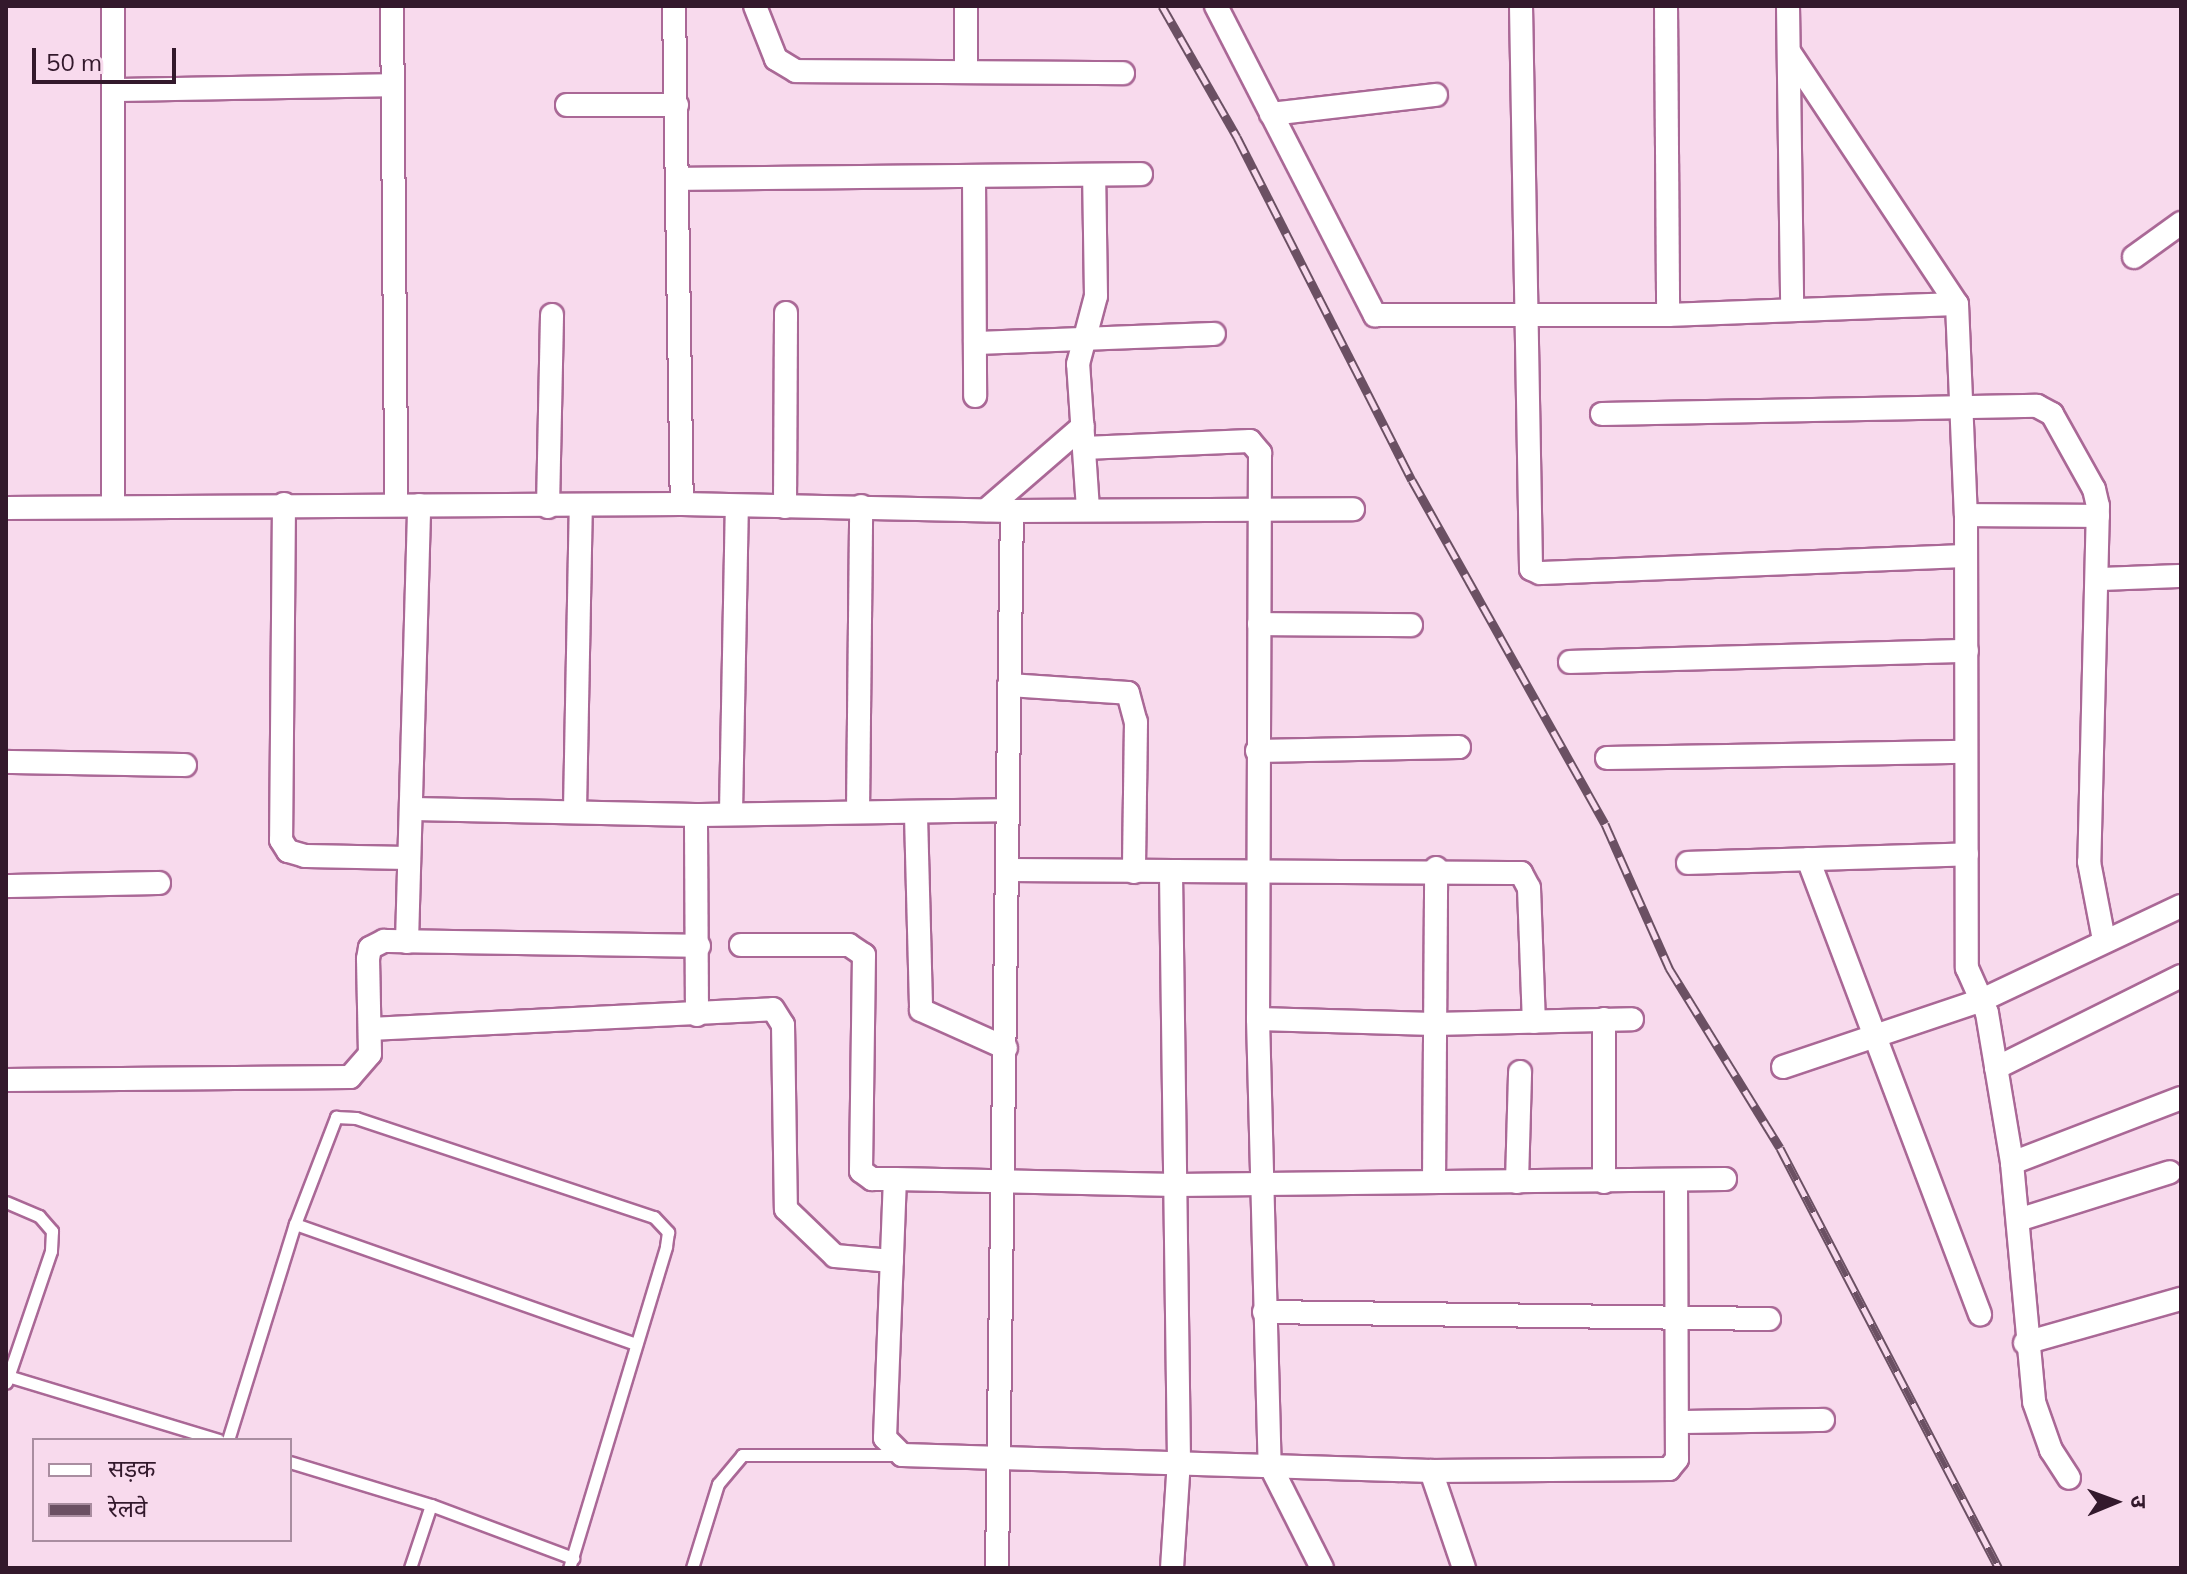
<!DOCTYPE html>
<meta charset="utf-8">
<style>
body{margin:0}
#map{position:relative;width:2187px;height:1574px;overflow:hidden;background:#f8daed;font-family:Mulish,"Noto Sans Devanagari",sans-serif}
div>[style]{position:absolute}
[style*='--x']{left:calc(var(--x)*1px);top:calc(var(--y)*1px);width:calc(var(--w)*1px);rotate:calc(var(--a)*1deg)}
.roads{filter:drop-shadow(2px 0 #aa6896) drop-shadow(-2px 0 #aa6896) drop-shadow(0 2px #aa6896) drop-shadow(0 -2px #aa6896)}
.lane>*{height:11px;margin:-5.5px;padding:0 5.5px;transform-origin:5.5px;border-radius:5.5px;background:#fff}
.street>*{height:22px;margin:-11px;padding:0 11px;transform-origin:11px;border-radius:11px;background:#fff}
.rail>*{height:9px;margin-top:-4.5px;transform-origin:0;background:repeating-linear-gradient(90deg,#f8daed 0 18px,#6b5063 0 36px);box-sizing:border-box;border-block:2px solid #6b5063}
span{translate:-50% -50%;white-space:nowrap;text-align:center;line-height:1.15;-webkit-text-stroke:8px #f8daed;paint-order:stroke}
.frame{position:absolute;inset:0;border:8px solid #33192c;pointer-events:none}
.legend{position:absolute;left:32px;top:1438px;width:260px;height:104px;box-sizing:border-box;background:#f8daed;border:2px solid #a98da0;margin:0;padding:10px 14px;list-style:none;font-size:24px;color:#33192c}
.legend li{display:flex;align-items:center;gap:16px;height:40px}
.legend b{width:40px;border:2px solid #a98da0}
.north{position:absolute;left:2075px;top:1462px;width:80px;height:80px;-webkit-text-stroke:6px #f8daed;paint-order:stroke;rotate:89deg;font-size:22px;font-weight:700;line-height:32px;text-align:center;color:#33192c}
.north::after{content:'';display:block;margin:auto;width:28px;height:36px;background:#33192c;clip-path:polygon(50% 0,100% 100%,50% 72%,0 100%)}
.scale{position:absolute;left:32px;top:48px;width:144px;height:36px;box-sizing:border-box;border:4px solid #33192c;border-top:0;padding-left:10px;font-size:24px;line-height:28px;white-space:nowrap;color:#33192c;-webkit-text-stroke:6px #f8daed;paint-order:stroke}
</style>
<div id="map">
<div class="roads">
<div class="lane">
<i style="--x:6;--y:1202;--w:36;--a:23"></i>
<i style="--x:39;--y:1216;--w:20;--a:49"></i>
<i style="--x:52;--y:1231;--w:20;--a:93"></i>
<i style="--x:51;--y:1251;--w:139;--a:108.8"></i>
<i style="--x:295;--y:1224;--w:361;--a:19.4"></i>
<i style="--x:8;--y:1376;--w:220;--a:16.9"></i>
<i style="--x:228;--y:1440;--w:226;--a:-72.8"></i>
<i style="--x:295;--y:1224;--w:115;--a:-69"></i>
<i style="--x:336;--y:1117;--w:20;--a:3"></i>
<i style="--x:356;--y:1118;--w:314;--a:18.4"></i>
<i style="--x:654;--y:1217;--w:21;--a:47"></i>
<i style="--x:668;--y:1232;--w:15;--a:98"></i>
<i style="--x:666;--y:1247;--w:335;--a:106.8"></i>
<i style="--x:290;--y:1462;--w:147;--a:17"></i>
<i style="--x:431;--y:1505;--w:152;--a:20.5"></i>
<i style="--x:410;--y:1568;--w:66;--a:-71.6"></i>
<i style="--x:692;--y:1568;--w:88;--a:-72.8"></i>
<i style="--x:718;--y:1484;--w:38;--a:-50"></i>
<i style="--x:742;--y:1455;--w:159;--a:0"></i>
</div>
<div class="street">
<i style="--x:392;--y:6;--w:498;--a:89.5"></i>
<i style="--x:674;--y:6;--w:498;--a:89.1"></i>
<i style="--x:755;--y:6;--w:57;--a:68.4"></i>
<i style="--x:776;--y:59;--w:23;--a:31"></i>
<i style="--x:796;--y:71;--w:327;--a:0.4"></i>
<i style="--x:966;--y:6;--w:66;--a:90"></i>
<i style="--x:1216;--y:6;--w:348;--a:62.8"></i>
<i style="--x:1375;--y:315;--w:293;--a:0"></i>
<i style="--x:1668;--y:315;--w:289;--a:-2.2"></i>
<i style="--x:1957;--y:304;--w:211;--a:87.6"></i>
<i style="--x:1966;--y:515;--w:453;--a:89.9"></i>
<i style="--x:1967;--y:968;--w:49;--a:66"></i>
<i style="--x:1987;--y:1013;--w:152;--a:80.5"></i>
<i style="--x:2012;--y:1163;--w:240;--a:84.7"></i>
<i style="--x:2034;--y:1402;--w:51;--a:70.5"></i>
<i style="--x:2051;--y:1450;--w:33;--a:57"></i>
<i style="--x:1521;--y:6;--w:563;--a:88.98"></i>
<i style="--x:1531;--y:569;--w:10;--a:24"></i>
<i style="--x:1540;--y:573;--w:426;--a:-2.3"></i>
<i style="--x:1666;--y:6;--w:309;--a:89.6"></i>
<i style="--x:1788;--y:6;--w:304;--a:89.2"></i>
<i style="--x:1790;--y:53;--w:301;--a:56.4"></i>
<i style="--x:115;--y:90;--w:276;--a:-1"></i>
<i style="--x:567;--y:105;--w:110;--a:0"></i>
<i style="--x:1271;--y:114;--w:166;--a:-6.6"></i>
<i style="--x:974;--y:176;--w:220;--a:89.7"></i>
<i style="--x:679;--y:179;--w:462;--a:-0.6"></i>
<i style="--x:2134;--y:257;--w:58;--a:-35.9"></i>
<i style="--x:975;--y:343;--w:239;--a:-2.2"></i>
<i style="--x:1602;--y:414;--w:435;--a:-1.1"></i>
<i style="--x:2037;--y:406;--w:17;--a:28"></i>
<i style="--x:2052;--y:414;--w:86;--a:60.8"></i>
<i style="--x:2094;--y:489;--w:17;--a:77"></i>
<i style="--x:2098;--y:506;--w:356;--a:91.4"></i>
<i style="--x:2089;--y:862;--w:79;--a:79.1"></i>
<i style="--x:1084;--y:448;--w:166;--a:-2.4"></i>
<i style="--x:1250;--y:441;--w:16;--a:50"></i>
<i style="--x:1260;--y:453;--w:566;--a:90.2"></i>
<i style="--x:1258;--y:1019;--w:446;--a:88.5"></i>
<i style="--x:1270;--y:1465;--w:115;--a:63.2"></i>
<i style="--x:113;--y:504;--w:498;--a:-90"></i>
<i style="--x:284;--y:504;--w:336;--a:90.5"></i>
<i style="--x:281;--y:840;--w:13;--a:58"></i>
<i style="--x:288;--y:851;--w:18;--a:16"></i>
<i style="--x:305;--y:856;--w:104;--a:1.1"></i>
<i style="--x:548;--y:507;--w:192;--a:-88.8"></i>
<i style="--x:785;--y:507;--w:194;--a:-89.7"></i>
<i style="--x:6;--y:508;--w:676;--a:-0.34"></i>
<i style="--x:682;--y:504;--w:330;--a:1.2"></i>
<i style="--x:1012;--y:511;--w:341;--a:-0.3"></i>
<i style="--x:1088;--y:509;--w:145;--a:-93.9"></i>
<i style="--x:1078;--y:364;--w:70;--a:-75.2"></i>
<i style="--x:1096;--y:296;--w:121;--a:-90.9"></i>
<i style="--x:986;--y:510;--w:128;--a:-40.9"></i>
<i style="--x:1966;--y:515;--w:132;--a:0.4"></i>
<i style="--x:2099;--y:579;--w:82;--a:-2.1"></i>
<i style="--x:1259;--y:624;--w:152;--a:0.4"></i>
<i style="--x:1570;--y:662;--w:397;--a:-1.6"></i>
<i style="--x:1009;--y:685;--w:119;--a:3.8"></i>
<i style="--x:1128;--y:693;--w:30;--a:75"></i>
<i style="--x:1136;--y:722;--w:150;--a:90.8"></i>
<i style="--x:1257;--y:751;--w:202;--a:-1.1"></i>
<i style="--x:1607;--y:758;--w:358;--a:-1"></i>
<i style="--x:6;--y:762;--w:179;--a:1"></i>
<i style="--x:413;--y:809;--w:283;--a:1.2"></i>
<i style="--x:575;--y:810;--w:303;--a:-88.9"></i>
<i style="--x:731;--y:812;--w:304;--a:-88.9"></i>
<i style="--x:858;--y:812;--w:306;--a:-89.4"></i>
<i style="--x:916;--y:815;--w:195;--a:88.5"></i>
<i style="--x:921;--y:1010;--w:93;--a:24.1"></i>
<i style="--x:1808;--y:859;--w:487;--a:69.3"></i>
<i style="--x:1688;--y:863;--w:279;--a:-1.8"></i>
<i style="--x:1008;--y:870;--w:513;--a:0.34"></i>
<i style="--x:1521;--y:873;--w:17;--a:62"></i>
<i style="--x:1529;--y:888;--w:134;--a:87.9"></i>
<i style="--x:1171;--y:873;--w:587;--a:89.22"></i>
<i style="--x:1179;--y:1460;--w:108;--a:93.7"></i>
<i style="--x:6;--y:886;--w:153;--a:-1.1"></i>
<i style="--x:407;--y:942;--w:437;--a:-88.4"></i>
<i style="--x:741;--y:945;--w:108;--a:0"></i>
<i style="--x:849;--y:945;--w:18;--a:34"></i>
<i style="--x:864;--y:955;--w:216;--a:90.8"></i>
<i style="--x:861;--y:1171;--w:14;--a:36"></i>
<i style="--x:872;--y:1179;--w:23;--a:0"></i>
<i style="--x:697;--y:1015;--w:200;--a:-90.3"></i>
<i style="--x:696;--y:815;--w:310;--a:-0.9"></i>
<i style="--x:1258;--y:1019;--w:176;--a:1.6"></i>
<i style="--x:1434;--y:1024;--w:198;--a:-1.4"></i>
<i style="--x:370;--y:1029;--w:403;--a:-2.8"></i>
<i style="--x:773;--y:1009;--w:19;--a:58"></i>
<i style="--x:783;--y:1025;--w:184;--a:89.1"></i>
<i style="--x:786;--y:1209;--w:68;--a:43.8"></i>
<i style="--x:835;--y:1256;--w:57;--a:5"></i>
<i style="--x:1783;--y:1067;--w:210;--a:-18.6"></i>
<i style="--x:1982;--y:1000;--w:220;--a:-25.3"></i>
<i style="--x:1996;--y:1068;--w:207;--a:-26.4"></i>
<i style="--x:6;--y:1080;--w:344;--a:-0.5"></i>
<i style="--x:350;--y:1077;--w:30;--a:-49"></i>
<i style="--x:370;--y:1054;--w:95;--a:-91.2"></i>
<i style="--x:368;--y:959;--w:11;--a:-80"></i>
<i style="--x:370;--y:948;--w:16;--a:-27"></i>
<i style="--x:384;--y:941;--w:315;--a:0.9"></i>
<i style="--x:2012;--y:1163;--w:181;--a:-21"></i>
<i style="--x:1676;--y:1180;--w:279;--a:89.8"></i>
<i style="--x:1677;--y:1459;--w:13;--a:129"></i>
<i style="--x:1669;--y:1469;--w:238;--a:179.5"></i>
<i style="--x:1431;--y:1471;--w:529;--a:-178.27"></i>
<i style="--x:902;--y:1455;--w:24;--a:-135"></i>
<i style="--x:885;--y:1438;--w:259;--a:-87.8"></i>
<i style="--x:895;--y:1179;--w:281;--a:1.2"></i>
<i style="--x:1176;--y:1185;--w:549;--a:-0.63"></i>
<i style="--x:1434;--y:1182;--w:314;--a:-89.6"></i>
<i style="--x:1517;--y:1182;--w:110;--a:-88.4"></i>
<i style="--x:1604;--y:1182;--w:163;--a:-90"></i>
<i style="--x:2018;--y:1220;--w:159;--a:-17.5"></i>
<i style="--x:1264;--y:1312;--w:505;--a:0.79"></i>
<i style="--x:2025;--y:1343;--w:162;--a:-15.8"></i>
<i style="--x:1677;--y:1422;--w:146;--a:-0.8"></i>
<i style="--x:1431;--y:1471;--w:102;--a:71.2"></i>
<i style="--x:997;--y:1568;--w:1057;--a:-89.19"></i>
</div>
</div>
<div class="rail">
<i style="--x:1162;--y:6;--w:151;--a:60.2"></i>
<i style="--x:1237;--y:137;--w:385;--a:63"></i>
<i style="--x:1412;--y:480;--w:394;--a:60.7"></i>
<i style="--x:1605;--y:824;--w:158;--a:66"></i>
<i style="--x:1669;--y:968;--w:211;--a:58.3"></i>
<i style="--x:1780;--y:1148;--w:474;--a:62.5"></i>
</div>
<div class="frame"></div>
<ul class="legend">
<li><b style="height:10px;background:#fff"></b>सड़क</li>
<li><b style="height:10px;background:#6b5063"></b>रेलवे</li>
</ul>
<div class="north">उ</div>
<div class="scale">50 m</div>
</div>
